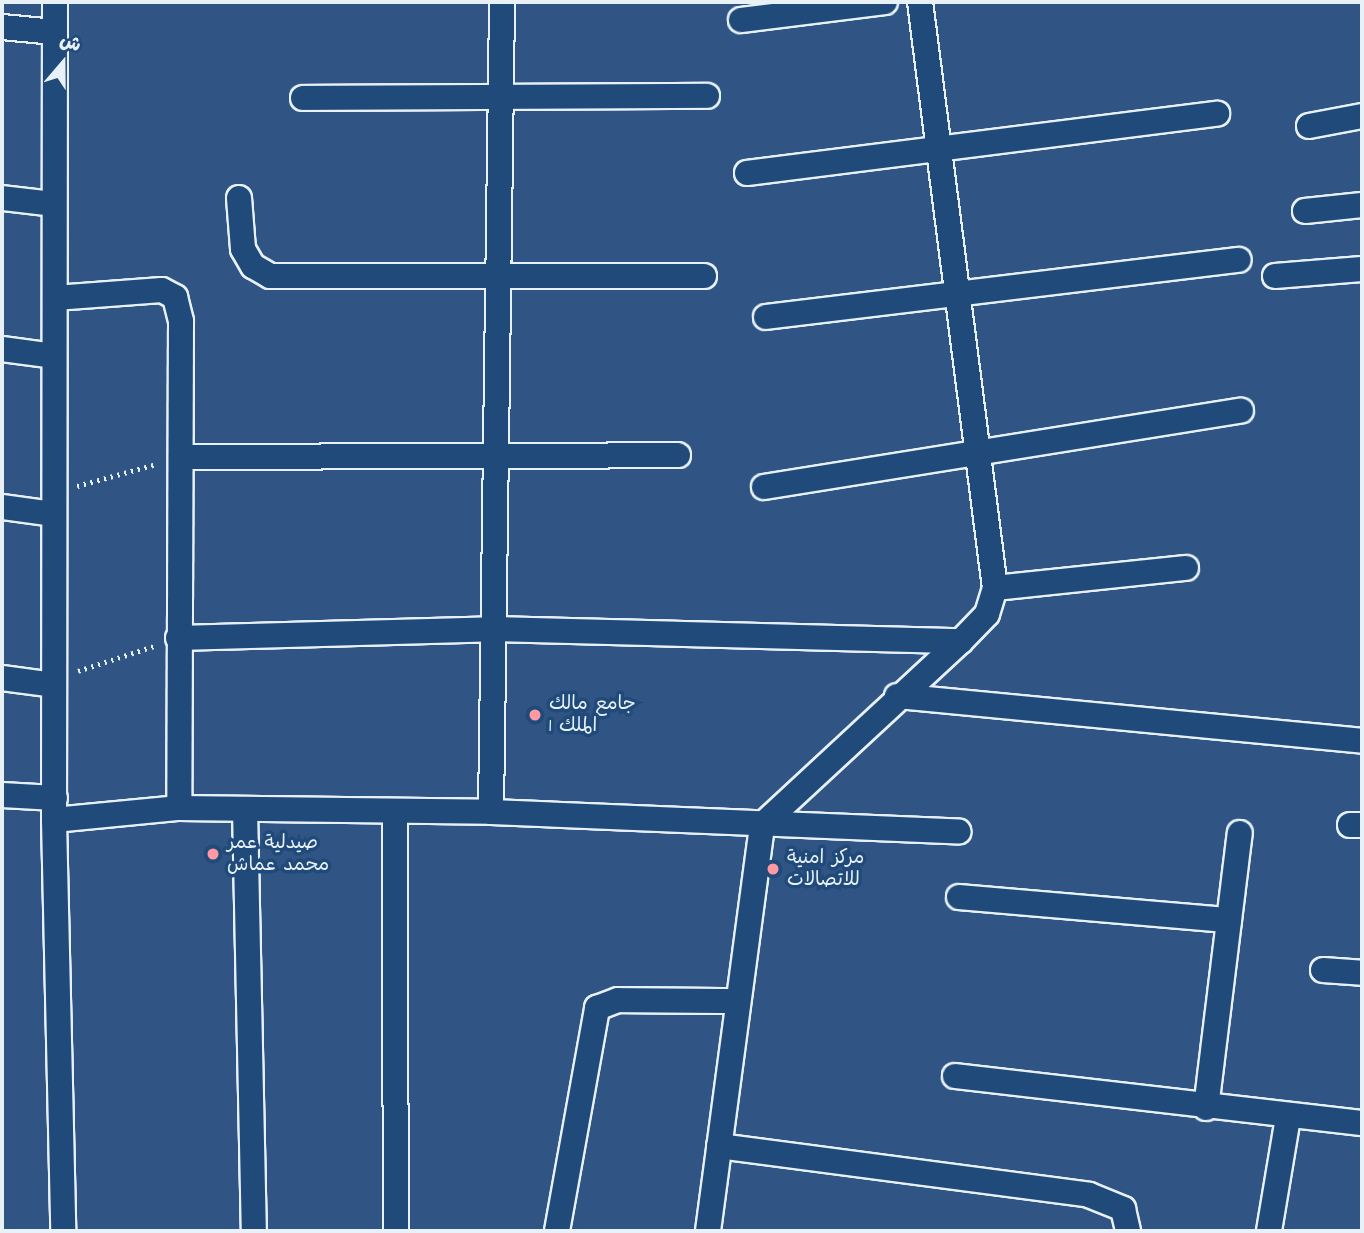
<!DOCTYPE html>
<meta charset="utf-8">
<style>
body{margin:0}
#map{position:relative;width:1364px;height:1233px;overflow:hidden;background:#305585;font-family:"Architects Daughter","Playpen Sans Arabic",sans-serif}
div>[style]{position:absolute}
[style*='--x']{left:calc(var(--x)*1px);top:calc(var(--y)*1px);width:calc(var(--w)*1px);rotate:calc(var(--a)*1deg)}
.path>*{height:4.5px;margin-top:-2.25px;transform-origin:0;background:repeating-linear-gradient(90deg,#e8f1f8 0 2px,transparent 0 7px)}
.roads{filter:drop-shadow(2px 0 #e8f1f8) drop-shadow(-2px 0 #e8f1f8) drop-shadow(0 2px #e8f1f8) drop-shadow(0 -2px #e8f1f8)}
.minor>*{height:24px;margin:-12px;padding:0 12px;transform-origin:12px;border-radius:12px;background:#1f4a7a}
.dots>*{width:19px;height:19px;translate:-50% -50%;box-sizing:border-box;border:4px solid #1f4a7a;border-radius:50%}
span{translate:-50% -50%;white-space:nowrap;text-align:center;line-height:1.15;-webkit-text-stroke:7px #1f4a7a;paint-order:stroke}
.poi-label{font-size:19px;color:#e8f1f8}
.left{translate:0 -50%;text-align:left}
.frame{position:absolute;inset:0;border:4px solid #e8f1f8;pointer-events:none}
.north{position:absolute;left:28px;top:28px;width:70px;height:70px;-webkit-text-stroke:5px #1f4a7a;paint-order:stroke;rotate:20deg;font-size:19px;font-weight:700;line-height:28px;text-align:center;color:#e8f1f8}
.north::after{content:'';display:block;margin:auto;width:24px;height:32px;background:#e8f1f8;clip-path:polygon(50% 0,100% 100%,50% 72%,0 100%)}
</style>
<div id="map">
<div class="path">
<i style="--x:77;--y:486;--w:83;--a:-15.4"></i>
<i style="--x:78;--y:671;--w:83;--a:-18.2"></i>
</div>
<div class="roads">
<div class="minor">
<i style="--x:55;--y:2;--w:818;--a:90.07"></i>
<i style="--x:54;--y:820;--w:411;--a:88.7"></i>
<i style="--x:741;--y:20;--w:145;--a:-7.1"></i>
<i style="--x:2;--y:27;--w:53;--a:5.4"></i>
<i style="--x:303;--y:98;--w:404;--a:-0.3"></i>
<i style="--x:1309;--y:126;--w:54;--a:-10.7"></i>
<i style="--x:747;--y:173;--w:474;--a:-7.2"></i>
<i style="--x:2;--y:198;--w:52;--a:6.6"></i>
<i style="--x:239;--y:198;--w:51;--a:85.5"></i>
<i style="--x:243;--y:249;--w:20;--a:60"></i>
<i style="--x:253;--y:266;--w:20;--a:30"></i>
<i style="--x:270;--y:276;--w:434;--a:0"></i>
<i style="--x:1305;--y:211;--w:57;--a:-6"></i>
<i style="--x:1275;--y:276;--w:87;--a:-4.6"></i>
<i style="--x:55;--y:298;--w:107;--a:-4.3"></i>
<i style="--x:162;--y:290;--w:15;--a:28"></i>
<i style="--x:175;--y:297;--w:25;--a:76"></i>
<i style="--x:181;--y:321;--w:487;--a:90.2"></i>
<i style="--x:766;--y:317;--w:476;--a:-6.9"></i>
<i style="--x:2;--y:349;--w:52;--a:7.7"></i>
<i style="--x:181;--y:457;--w:497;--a:-0.2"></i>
<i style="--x:764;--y:487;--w:483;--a:-9.1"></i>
<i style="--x:2;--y:507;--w:52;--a:7.7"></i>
<i style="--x:995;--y:588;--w:192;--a:-6"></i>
<i style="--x:178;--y:638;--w:315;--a:-1.6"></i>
<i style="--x:493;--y:629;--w:468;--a:1.5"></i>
<i style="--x:2;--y:678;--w:52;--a:7.7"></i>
<i style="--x:897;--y:696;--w:467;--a:5.5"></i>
<i style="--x:2;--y:795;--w:53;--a:3.2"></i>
<i style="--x:245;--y:809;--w:422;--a:88.8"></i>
<i style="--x:395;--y:811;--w:420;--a:89.9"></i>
<i style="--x:491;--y:812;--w:810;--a:-89.22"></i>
<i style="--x:54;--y:820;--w:126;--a:-5.5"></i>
<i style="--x:179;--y:808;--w:312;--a:0.7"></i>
<i style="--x:491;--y:812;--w:468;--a:2.4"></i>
<i style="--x:1350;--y:825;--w:12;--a:0"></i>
<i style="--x:959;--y:897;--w:271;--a:4.9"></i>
<i style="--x:1323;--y:970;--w:39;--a:4"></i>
<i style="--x:955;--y:1076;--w:410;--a:6.6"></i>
<i style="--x:1206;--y:1108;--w:277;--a:-83"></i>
<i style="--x:719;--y:1146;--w:373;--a:7.5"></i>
<i style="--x:1089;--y:1195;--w:37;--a:22"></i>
<i style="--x:1123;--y:1209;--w:23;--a:77"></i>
<i style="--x:557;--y:1231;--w:227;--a:-79.8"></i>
<i style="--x:597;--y:1008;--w:22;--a:-21"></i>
<i style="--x:618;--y:1000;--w:120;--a:0.5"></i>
<i style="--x:708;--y:1231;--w:410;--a:-82.4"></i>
<i style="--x:762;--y:825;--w:271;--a:-42.8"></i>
<i style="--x:961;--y:641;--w:37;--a:-46"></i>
<i style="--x:987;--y:614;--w:27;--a:-73"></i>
<i style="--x:995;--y:588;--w:591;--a:-97.29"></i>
<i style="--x:1269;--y:1231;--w:115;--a:-80.5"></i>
</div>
</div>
<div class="dots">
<i style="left:535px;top:715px;background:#ff9aa2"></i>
<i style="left:213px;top:854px;background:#ff9aa2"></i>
<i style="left:773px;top:869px;background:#ff9aa2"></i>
</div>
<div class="poi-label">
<span class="left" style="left:549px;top:715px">جامع مالك<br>الملك 1</span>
<span class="left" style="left:227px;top:854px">صيدلية عمر<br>محمد عماش</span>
<span class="left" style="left:787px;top:869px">مركز امنية<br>للاتصالات</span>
</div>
<div class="frame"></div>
<div class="north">ش</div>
</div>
